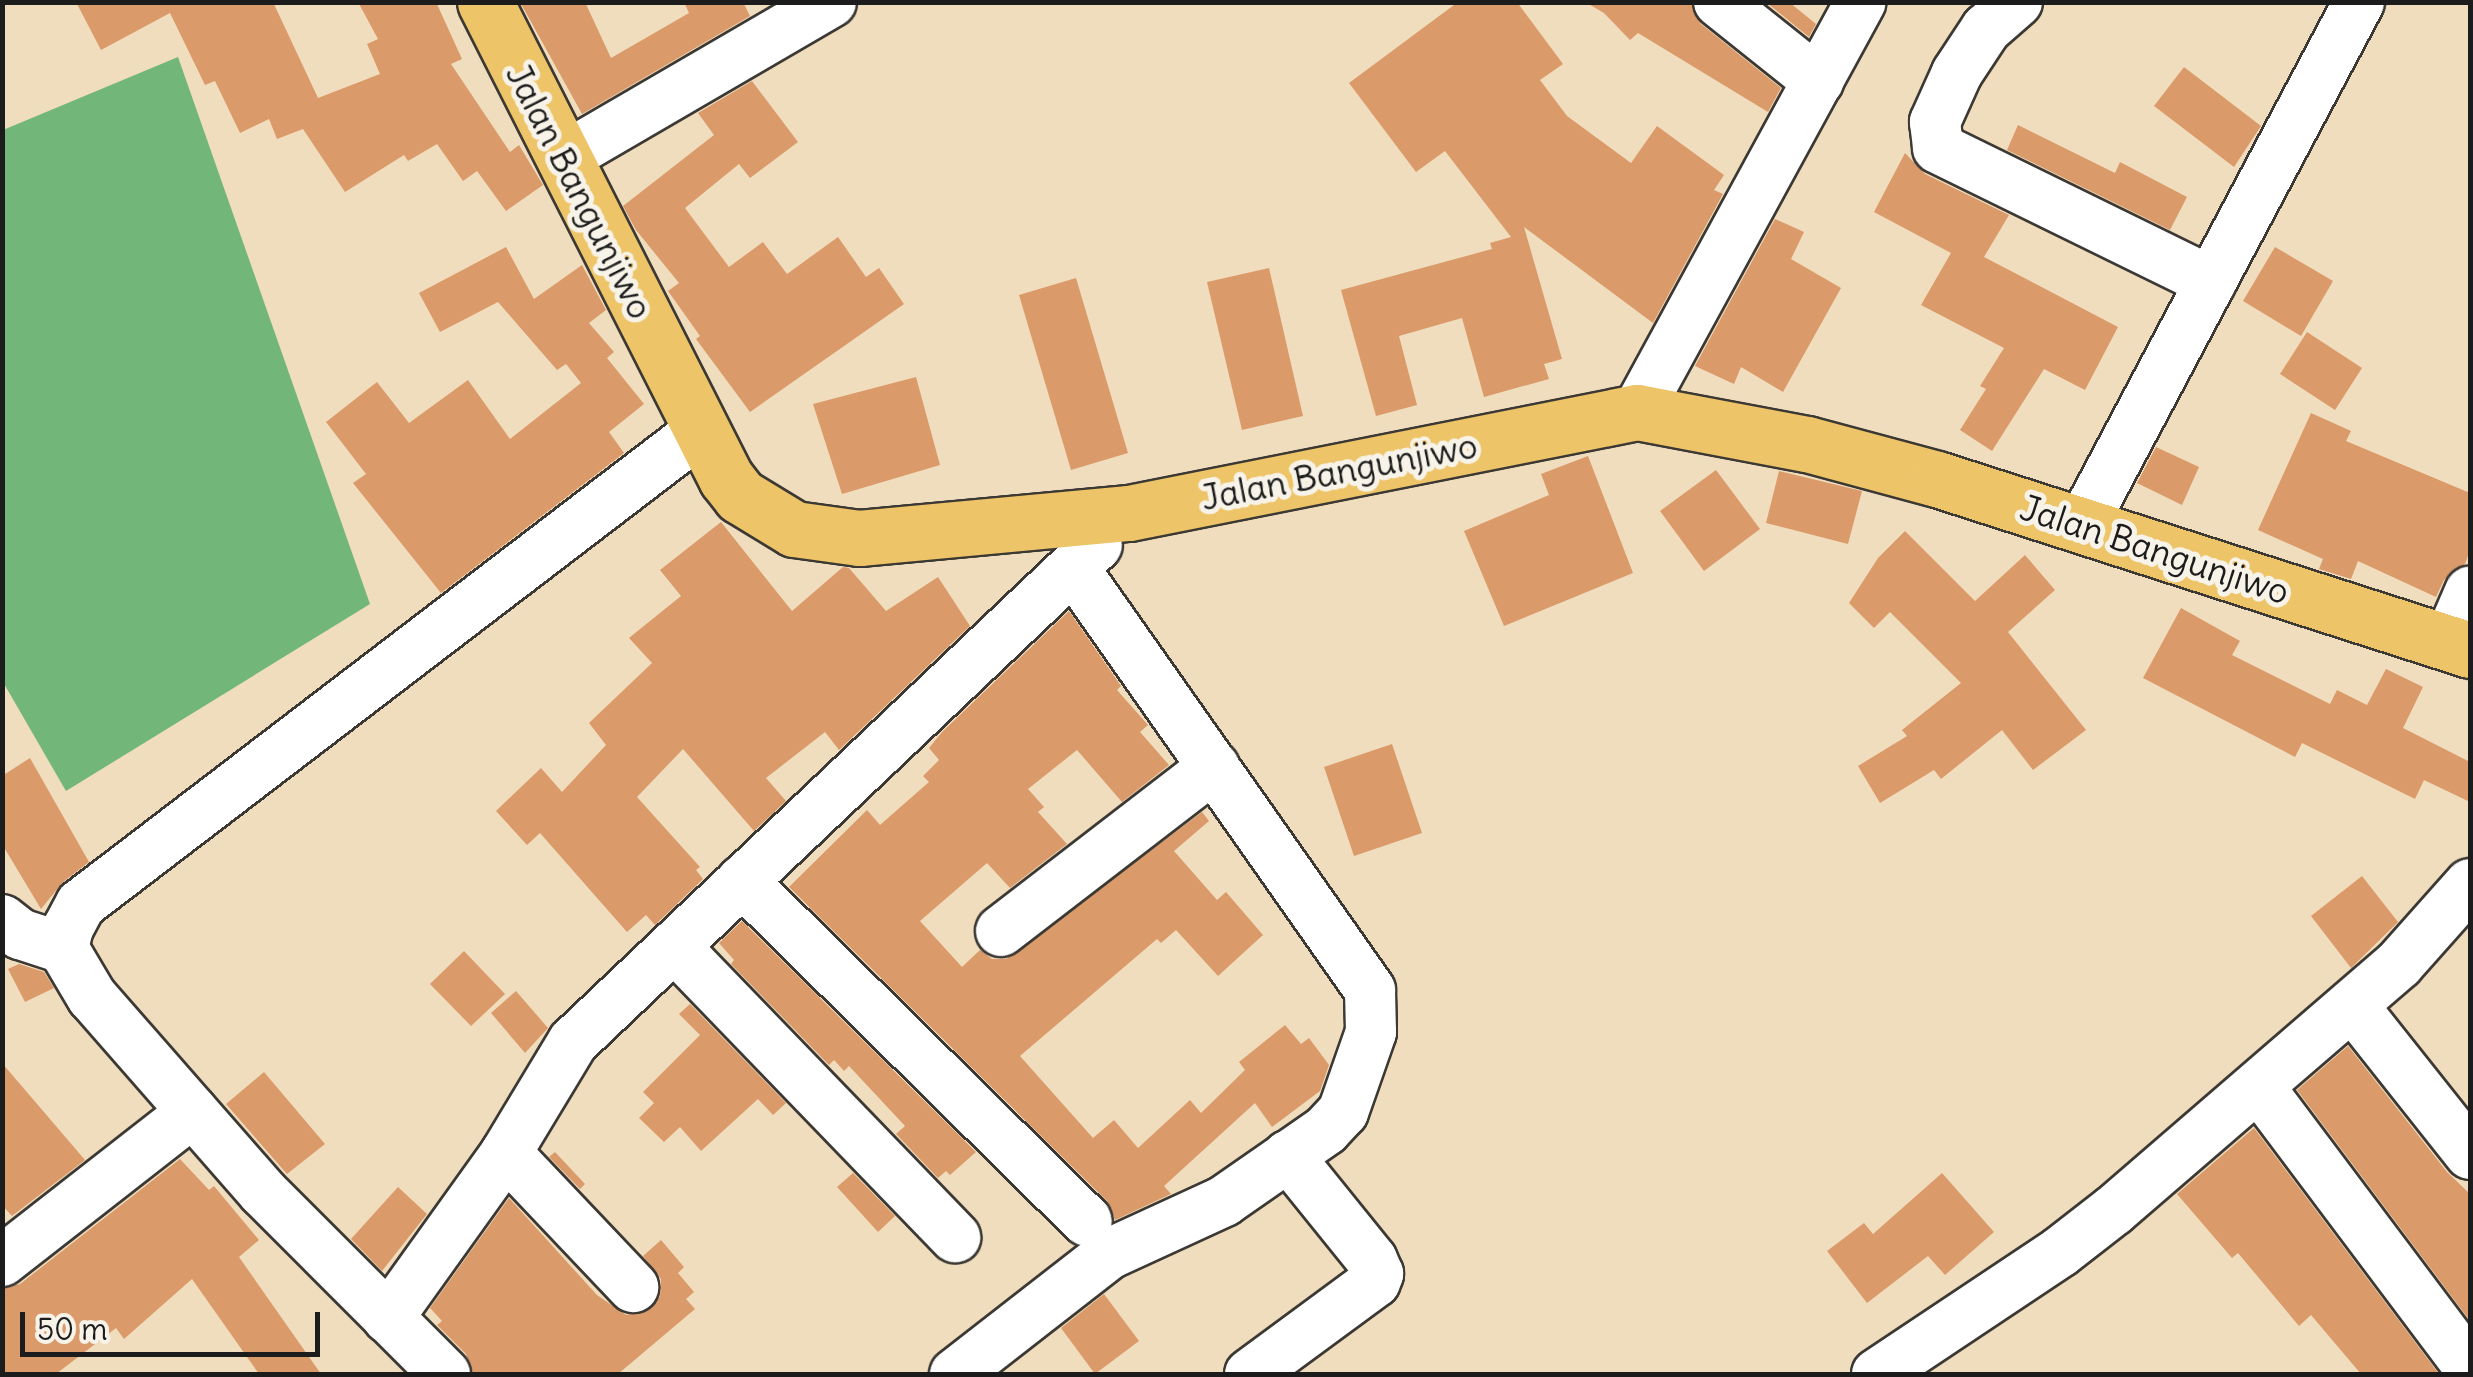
<!DOCTYPE html>
<style>
body{margin:0}
#map{position:relative;width:2473px;height:1377px;overflow:hidden;background:#f0ddbd;font-family:Delius,sans-serif}
div>[style]{position:absolute}
[style*='--x']{left:calc(var(--x)*1px);top:calc(var(--y)*1px);width:calc(var(--w)*1px);rotate:calc(var(--a)*1deg)}
.forest>*{inset:0;background:#72b67a}
.building>*{inset:0;background:#db9a6a}
.roads{filter:drop-shadow(2px 0 #3c3934) drop-shadow(-2px 0 #3c3934) drop-shadow(0 2px #3c3934) drop-shadow(0 -2px #3c3934)}
.minor>*{height:50px;margin:-25px;padding:0 25px;transform-origin:25px;border-radius:25px;background:#fff}
.major>*{height:55px;margin:-27.5px;padding:0 27.5px;transform-origin:27.5px;border-radius:27.5px;background:#eec469}
span{translate:-50% -50%;white-space:nowrap;text-align:center;line-height:1.15;-webkit-text-stroke:10px #f7f3e8;paint-order:stroke}
.street-label{font-size:35px;color:#1c1c1c}
.frame{position:absolute;inset:0;border:5px solid #1c1c1c;pointer-events:none}
.scale{position:absolute;left:20px;top:1312px;width:300px;height:45px;box-sizing:border-box;border:5px solid #1c1c1c;border-top:0;padding-left:12px;font-size:30px;line-height:35px;white-space:nowrap;color:#1c1c1c;-webkit-text-stroke:8px #f7f3e8;paint-order:stroke}
</style>
<div id="map">
<div class="forest">
<i style="clip-path:polygon(178px 57px,370px 604px,66px 791px,3px 682px,3px 130px)"></i>
</div>
<div class="building">
<i style="clip-path:polygon(76px 2px,273px 2px,318px 98px,380px 74px,367px 44px,378px 39px,358px 2px,436px 2px,462px 59px,451px 64px,510px 152px,519px 145px,543px 185px,506px 211px,477px 171px,463px 181px,437px 144px,408px 161px,404px 155px,345px 192px,303px 129px,277px 139px,269px 119px,240px 133px,215px 81px,205px 85px,170px 13px,101px 50px)"></i>
<i style="clip-path:polygon(520px 2px,585px 2px,611px 58px,689px 13px,684px 2px,743px 2px,750px 16px,582px 114px)"></i>
<i style="clip-path:polygon(1458px 2px,1517px 2px,1563px 64px,1540px 80px,1567px 116px,1631px 163px,1657px 126px,1724px 175px,1714px 190px,1723px 194px,1653px 323px,1524px 227px,1562px 359px,1544px 364px,1549px 379px,1484px 397px,1462px 318px,1399px 336px,1417px 405px,1376px 416px,1341px 290px,1492px 249px,1490px 243px,1511px 237px,1445px 151px,1416px 172px,1349px 83px)"></i>
<i style="clip-path:polygon(1585px 2px,1691px 2px,1701px 24px,1781px 88px,1768px 112px,1638px 33px,1630px 40px,1604px 13px)"></i>
<i style="clip-path:polygon(1766px 2px,1789px 2px,1816px 24px,1809px 37px)"></i>
<i style="clip-path:polygon(2184px 67px,2261px 126px,2234px 167px,2154px 106px)"></i>
<i style="clip-path:polygon(752px 81px,798px 142px,750px 178px,739px 164px,685px 208px,729px 267px,763px 242px,787px 274px,838px 237px,866px 277px,879px 268px,904px 304px,750px 412px,696px 339px,700px 336px,668px 291px,679px 283px,636px 230px,623px 206px,714px 135px,698px 113px)"></i>
<i style="clip-path:polygon(2018px 125px,2115px 173px,2120px 162px,2187px 197px,2170px 230px,2007px 150px)"></i>
<i style="clip-path:polygon(1905px 153px,1925px 174px,2009px 215px,1984px 257px,2118px 327px,2085px 390px,2044px 369px,1992px 451px,1960px 430px,1986px 389px,1980px 386px,2004px 348px,1921px 305px,1951px 253px,1874px 212px)"></i>
<i style="clip-path:polygon(1775px 219px,1804px 232px,1791px 259px,1841px 288px,1783px 392px,1741px 367px,1734px 384px,1695px 366px)"></i>
<i style="clip-path:polygon(506px 247px,534px 299px,582px 265px,606px 310px,589px 323px,614px 352px,607px 358px,644px 404px,609px 432px,624px 453px,441px 593px,353px 483px,366px 474px,326px 422px,377px 382px,409px 423px,468px 380px,510px 439px,581px 383px,566px 364px,557px 370px,498px 302px,440px 332px,419px 293px)"></i>
<i style="clip-path:polygon(2275px 247px,2333px 281px,2301px 336px,2243px 301px)"></i>
<i style="clip-path:polygon(1269px 268px,1303px 416px,1242px 430px,1207px 282px)"></i>
<i style="clip-path:polygon(1076px 278px,1128px 453px,1071px 470px,1019px 295px)"></i>
<i style="clip-path:polygon(2307px 332px,2362px 368px,2335px 410px,2280px 374px)"></i>
<i style="clip-path:polygon(916px 377px,940px 465px,842px 494px,813px 404px)"></i>
<i style="clip-path:polygon(2311px 413px,2351px 431px,2346px 441px,2470px 493px,2470px 550px,2465px 564px,2444px 580px,2436px 597px,2358px 561px,2351px 579px,2319px 569px,2323px 559px,2258px 530px)"></i>
<i style="clip-path:polygon(2156px 447px,2199px 467px,2182px 505px,2137px 483px)"></i>
<i style="clip-path:polygon(1588px 456px,1633px 573px,1504px 626px,1464px 531px,1549px 495px,1541px 474px)"></i>
<i style="clip-path:polygon(1716px 470px,1760px 529px,1704px 571px,1660px 511px)"></i>
<i style="clip-path:polygon(1779px 471px,1862px 491px,1848px 544px,1766px 523px)"></i>
<i style="clip-path:polygon(721px 522px,792px 611px,843px 567px,849px 568px,886px 611px,938px 577px,970px 626px,839px 750px,825px 732px,766px 778px,786px 801px,754px 831px,683px 749px,637px 797px,700px 867px,696px 870px,703px 879px,655px 925px,646px 915px,627px 932px,540px 833px,527px 845px,496px 811px,541px 768px,562px 792px,606px 745px,589px 723px,652px 663px,629px 638px,681px 596px,660px 570px)"></i>
<i style="clip-path:polygon(1905px 531px,1975px 601px,2025px 555px,2055px 590px,2008px 632px,2086px 730px,2033px 770px,2002px 730px,1941px 779px,1934px 770px,1880px 803px,1858px 766px,1907px 736px,1902px 730px,1961px 683px,1890px 612px,1874px 628px,1849px 603px,1878px 558px)"></i>
<i style="clip-path:polygon(2181px 608px,2240px 641px,2232px 655px,2330px 704px,2337px 690px,2367px 705px,2386px 669px,2423px 687px,2403px 728px,2470px 762px,2470px 802px,2424px 780px,2415px 799px,2302px 743px,2295px 757px,2143px 678px)"></i>
<i style="clip-path:polygon(1069px 611px,1121px 686px,1117px 690px,1148px 725px,1140px 732px,1169px 765px,1122px 802px,1077px 750px,1028px 789px,1044px 807px,1038px 812px,1067px 844px,1010px 888px,987px 863px,920px 921px,962px 967px,980px 950px,992px 959px,1006px 959px,1202px 812px,1209px 821px,1174px 851px,1217px 900px,1226px 892px,1263px 935px,1218px 976px,1176px 930px,1161px 943px,1157px 939px,1020px 1056px,1093px 1138px,1114px 1120px,1138px 1148px,1190px 1100px,1201px 1113px,1245px 1070px,1239px 1062px,1285px 1025px,1301px 1044px,1309px 1038px,1329px 1065px,1320px 1091px,1272px 1127px,1255px 1103px,1164px 1186px,1171px 1194px,1115px 1220px,1107px 1201px,789px 887px,867px 810px,880px 825px,929px 782px,923px 776px,939px 760px,929px 748px,942px 732px)"></i>
<i style="clip-path:polygon(1392px 744px,1422px 833px,1354px 856px,1324px 767px)"></i>
<i style="clip-path:polygon(30px 758px,89px 862px,63px 882px,41px 909px,2px 844px,2px 776px)"></i>
<i style="clip-path:polygon(2362px 876px,2398px 922px,2351px 968px,2311px 916px)"></i>
<i style="clip-path:polygon(742px 921px,976px 1152px,950px 1175px,946px 1171px,938px 1178px,896px 1134px,905px 1126px,849px 1066px,844px 1071px,834px 1060px,829px 1065px,731px 964px,734px 960px,719px 943px)"></i>
<i style="clip-path:polygon(464px 951px,505px 994px,471px 1026px,430px 984px)"></i>
<i style="clip-path:polygon(19px 964px,44px 972px,54px 988px,25px 1002px,8px 969px)"></i>
<i style="clip-path:polygon(516px 991px,548px 1028px,525px 1053px,491px 1013px)"></i>
<i style="clip-path:polygon(690px 1004px,786px 1103px,773px 1115px,758px 1099px,701px 1151px,680px 1127px,664px 1142px,639px 1118px,654px 1103px,643px 1092px,700px 1035px,679px 1014px)"></i>
<i style="clip-path:polygon(2348px 1046px,2447px 1172px,2470px 1194px,2470px 1321px,2297px 1090px)"></i>
<i style="clip-path:polygon(2px 1063px,85px 1160px,12px 1216px,2px 1205px)"></i>
<i style="clip-path:polygon(264px 1072px,325px 1144px,287px 1174px,226px 1104px)"></i>
<i style="clip-path:polygon(2254px 1128px,2439px 1374px,2361px 1374px,2311px 1315px,2299px 1326px,2238px 1253px,2232px 1258px,2177px 1194px)"></i>
<i style="clip-path:polygon(555px 1152px,585px 1184px,580px 1189px,549px 1157px)"></i>
<i style="clip-path:polygon(180px 1159px,209px 1190px,214px 1186px,259px 1240px,239px 1257px,321px 1374px,259px 1374px,192px 1279px,124px 1339px,116px 1328px,56px 1374px,2px 1374px,2px 1289px,20px 1284px)"></i>
<i style="clip-path:polygon(853px 1173px,895px 1216px,878px 1232px,837px 1187px)"></i>
<i style="clip-path:polygon(1942px 1173px,1994px 1232px,1945px 1275px,1928px 1256px,1867px 1303px,1827px 1251px,1864px 1223px,1873px 1234px)"></i>
<i style="clip-path:polygon(398px 1187px,427px 1214px,382px 1271px,351px 1239px)"></i>
<i style="clip-path:polygon(509px 1198px,597px 1295px,626px 1315px,652px 1308px,660px 1296px,661px 1279px,643px 1256px,661px 1240px,684px 1267px,678px 1273px,694px 1292px,686px 1299px,695px 1309px,618px 1374px,473px 1374px,466px 1354px,437px 1325px,442px 1321px,430px 1308px)"></i>
<i style="clip-path:polygon(1104px 1294px,1139px 1341px,1095px 1374px,1061px 1328px)"></i>
</div>
<div class="roads">
<div class="minor">
<i style="--x:1719;--y:2;--w:127;--a:38.6"></i>
<i style="--x:2017;--y:2;--w:41;--a:138.9"></i>
<i style="--x:1986;--y:29;--w:53;--a:123.4"></i>
<i style="--x:1957;--y:73;--w:54;--a:114.2"></i>
<i style="--x:1935;--y:122;--w:26;--a:83"></i>
<i style="--x:1938;--y:148;--w:304;--a:26.1"></i>
<i style="--x:563;--y:158;--w:310;--a:-30.2"></i>
<i style="--x:1637;--y:412;--w:467;--a:-61.4"></i>
<i style="--x:2082;--y:525;--w:592;--a:-62.09"></i>
<i style="--x:2448;--y:643;--w:56;--a:-66.7"></i>
<i style="--x:742;--y:881;--w:484;--a:44.6"></i>
<i style="--x:2;--y:920;--w:23;--a:38"></i>
<i style="--x:20;--y:934;--w:45;--a:18"></i>
<i style="--x:1001;--y:931;--w:269;--a:-37.6"></i>
<i style="--x:674;--y:946;--w:405;--a:46"></i>
<i style="--x:2352;--y:1005;--w:190;--a:51.6"></i>
<i style="--x:2259;--y:1087;--w:351;--a:53.1"></i>
<i style="--x:506;--y:1153;--w:185;--a:46.5"></i>
<i style="--x:2;--y:1261;--w:242;--a:-38"></i>
<i style="--x:388;--y:1318;--w:203;--a:-54.4"></i>
<i style="--x:506;--y:1153;--w:130;--a:-58.9"></i>
<i style="--x:573;--y:1042;--w:722;--a:-43.49"></i>
<i style="--x:445;--y:1374;--w:257;--a:-135"></i>
<i style="--x:263;--y:1192;--w:259;--a:-131.2"></i>
<i style="--x:92;--y:997;--w:57;--a:-120.6"></i>
<i style="--x:63;--y:948;--w:21;--a:-76"></i>
<i style="--x:68;--y:928;--w:27;--a:-62"></i>
<i style="--x:81;--y:904;--w:779;--a:-37.38"></i>
<i style="--x:955;--y:1374;--w:195;--a:-37.9"></i>
<i style="--x:1109;--y:1254;--w:127;--a:-24.7"></i>
<i style="--x:1224;--y:1201;--w:124;--a:-34.8"></i>
<i style="--x:1326;--y:1130;--w:25;--a:-47"></i>
<i style="--x:1343;--y:1112;--w:85;--a:-70.7"></i>
<i style="--x:1371;--y:1032;--w:42;--a:-91.4"></i>
<i style="--x:1370;--y:990;--w:515;--a:-125.11"></i>
<i style="--x:1250;--y:1374;--w:155;--a:-36.4"></i>
<i style="--x:1375;--y:1282;--w:9;--a:-69"></i>
<i style="--x:1378;--y:1274;--w:15;--a:-113"></i>
<i style="--x:1372;--y:1260;--w:134;--a:-128.9"></i>
<i style="--x:1877;--y:1374;--w:220;--a:-33.7"></i>
<i style="--x:2060;--y:1252;--w:68;--a:-37.9"></i>
<i style="--x:2114;--y:1210;--w:376;--a:-40.8"></i>
<i style="--x:2399;--y:964;--w:107;--a:-48.4"></i>
</div>
<div class="major">
<i style="--x:485;--y:2;--w:534;--a:63.15"></i>
<i style="--x:726;--y:478;--w:23;--a:52"></i>
<i style="--x:740;--y:496;--w:63;--a:31.4"></i>
<i style="--x:794;--y:529;--w:66;--a:7.9"></i>
<i style="--x:859;--y:538;--w:271;--a:-5.3"></i>
<i style="--x:1129;--y:513;--w:518;--a:-11.24"></i>
<i style="--x:1637;--y:412;--w:173;--a:10.7"></i>
<i style="--x:1807;--y:444;--w:135;--a:15.1"></i>
<i style="--x:1937;--y:479;--w:560;--a:17.79"></i>
</div>
</div>
<div class="street-label">
<span style="left:580px;top:191px;rotate:63deg">Jalan Bangunjiwo</span>
<span style="left:1339px;top:471px;rotate:-11deg">Jalan Bangunjiwo</span>
<span style="left:2155px;top:549px;rotate:18deg">Jalan Bangunjiwo</span>
</div>
<div class="frame"></div>
<div class="scale">50 m</div>
</div>
